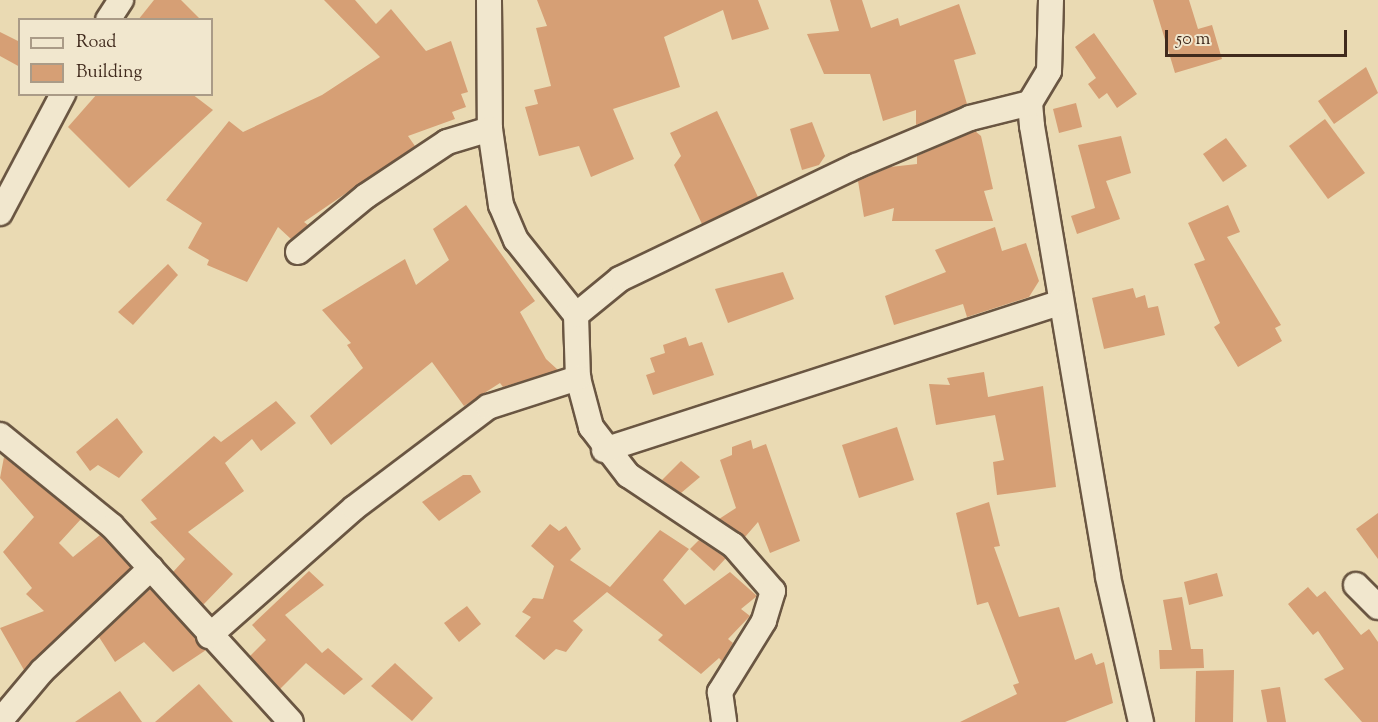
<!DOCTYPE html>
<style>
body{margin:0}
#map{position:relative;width:1378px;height:722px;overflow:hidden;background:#eadab3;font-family:"Sorts Mill Goudy",serif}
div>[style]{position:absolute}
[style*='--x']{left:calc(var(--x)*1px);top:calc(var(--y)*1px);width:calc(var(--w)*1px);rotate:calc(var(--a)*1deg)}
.building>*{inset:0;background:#d69f75}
.roads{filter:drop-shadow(2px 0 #6a5642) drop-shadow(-2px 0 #6a5642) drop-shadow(0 2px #6a5642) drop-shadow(0 -2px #6a5642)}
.minor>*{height:24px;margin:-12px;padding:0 12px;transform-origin:12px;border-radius:12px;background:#f1e7ce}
span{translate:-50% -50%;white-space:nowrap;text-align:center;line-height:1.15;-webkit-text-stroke:4.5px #f1e7ce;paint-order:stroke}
.legend{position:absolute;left:18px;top:18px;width:195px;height:78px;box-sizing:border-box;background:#f1e7ce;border:2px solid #aa9b87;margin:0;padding:8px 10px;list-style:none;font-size:18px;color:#402a1d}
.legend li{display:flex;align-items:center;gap:12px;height:30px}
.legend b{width:30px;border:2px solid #aa9b87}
.scale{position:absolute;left:1165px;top:30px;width:182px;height:27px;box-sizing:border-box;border:3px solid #402a1d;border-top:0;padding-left:8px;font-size:18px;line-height:21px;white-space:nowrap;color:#402a1d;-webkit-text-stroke:4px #f1e7ce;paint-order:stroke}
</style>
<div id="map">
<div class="building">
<i style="clip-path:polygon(154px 0,181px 0,201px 20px,138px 20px)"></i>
<i style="clip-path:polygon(324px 0,355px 0,376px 24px,391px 9px,426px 51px,451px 41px,468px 92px,461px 94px,466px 107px,452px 112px,455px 119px,408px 136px,415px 146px,304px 222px,308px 225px,291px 239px,278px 227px,247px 282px,207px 265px,209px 260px,188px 248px,202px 223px,166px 200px,229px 121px,243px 132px,322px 95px,380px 57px)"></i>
<i style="clip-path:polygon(537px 0,758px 0,769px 29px,732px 40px,723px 10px,664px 37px,680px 87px,613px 109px,634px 159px,591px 177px,579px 146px,539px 156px,525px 107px,538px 104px,534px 90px,551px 86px,536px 28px,547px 26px)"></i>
<i style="clip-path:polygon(830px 0,862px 0,871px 28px,898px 18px,900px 26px,959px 4px,976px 54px,954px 60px,967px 104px,916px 125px,916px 110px,883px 121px,870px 74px,824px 74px,807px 34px,839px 31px)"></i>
<i style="clip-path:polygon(1153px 0,1189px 0,1198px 29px,1212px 25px,1222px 59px,1175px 73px)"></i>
<i style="clip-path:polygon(0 32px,20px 42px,20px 67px,0 56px)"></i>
<i style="clip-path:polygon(1094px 33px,1137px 94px,1117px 108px,1107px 93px,1099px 99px,1088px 84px,1096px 78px,1075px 47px)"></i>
<i style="clip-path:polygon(1366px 67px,1378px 93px,1334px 124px,1318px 101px)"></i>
<i style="clip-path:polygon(97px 94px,192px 94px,213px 110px,129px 188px,68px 127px)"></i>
<i style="clip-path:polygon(1076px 103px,1082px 127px,1059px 133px,1053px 109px)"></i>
<i style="clip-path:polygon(717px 111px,758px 197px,702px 224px,674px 165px,681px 156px,670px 133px)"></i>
<i style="clip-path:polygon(1325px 119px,1365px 173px,1328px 199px,1289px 146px)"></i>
<i style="clip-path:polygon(812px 122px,825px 156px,819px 165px,802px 170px,790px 129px)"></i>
<i style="clip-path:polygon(975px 131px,981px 136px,993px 189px,984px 191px,993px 221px,892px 221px,894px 208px,864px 217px,858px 181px,890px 167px,917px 164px,917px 156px)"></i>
<i style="clip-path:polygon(1121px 136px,1131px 173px,1106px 181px,1120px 219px,1077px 234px,1071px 216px,1095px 208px,1078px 145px)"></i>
<i style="clip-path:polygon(1226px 138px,1247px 166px,1223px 182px,1203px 154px)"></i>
<i style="clip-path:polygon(466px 205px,535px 301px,520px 312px,546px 359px,558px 370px,503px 387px,500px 383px,464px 406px,432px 362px,331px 445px,310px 416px,363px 368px,347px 345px,351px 343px,322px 310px,405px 259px,416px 285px,449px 260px,433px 229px)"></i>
<i style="clip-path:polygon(1228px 205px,1240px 232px,1227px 237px,1281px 325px,1275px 328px,1282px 341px,1238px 367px,1214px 327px,1220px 323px,1194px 264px,1205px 260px,1188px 223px)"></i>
<i style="clip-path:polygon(995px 227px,1002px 251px,1026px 243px,1039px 281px,1029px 297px,967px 317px,963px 304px,894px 325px,885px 296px,946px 272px,935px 250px)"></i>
<i style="clip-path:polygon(168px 264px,178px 275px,133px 325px,118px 312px)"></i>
<i style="clip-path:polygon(783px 272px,794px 299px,728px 323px,715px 289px)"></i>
<i style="clip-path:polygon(1133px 288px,1136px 298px,1145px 295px,1148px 308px,1158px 306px,1165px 335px,1104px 349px,1092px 298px)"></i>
<i style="clip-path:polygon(686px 337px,689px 346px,702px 342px,714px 375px,653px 395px,646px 375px,655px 372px,650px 358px,665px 353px,663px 345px)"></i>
<i style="clip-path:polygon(984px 372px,988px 397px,1043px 386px,1056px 487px,997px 495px,993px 462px,1004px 460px,995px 415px,936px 425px,929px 384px,950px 385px,947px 378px)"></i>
<i style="clip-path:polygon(276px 401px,296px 423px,261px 451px,252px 439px,225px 463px,244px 491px,188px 532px,233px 574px,203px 605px,173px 572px,185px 559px,150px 522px,157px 519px,141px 500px,214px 436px,221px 442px)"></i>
<i style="clip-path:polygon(117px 418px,143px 452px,119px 478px,98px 465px,90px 471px,76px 452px)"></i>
<i style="clip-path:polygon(897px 427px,914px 480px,859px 498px,842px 445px)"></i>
<i style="clip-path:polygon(751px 440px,753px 449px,766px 444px,800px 541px,770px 553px,758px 522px,745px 537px,719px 519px,736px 508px,720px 460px,732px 455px,732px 447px)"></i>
<i style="clip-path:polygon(4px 457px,81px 519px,59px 543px,73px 557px,100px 535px,131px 568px,24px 670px,0 628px,44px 611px,26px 594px,32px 588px,3px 552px,34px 517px,0 478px)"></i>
<i style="clip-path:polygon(681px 461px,700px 477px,681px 493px,662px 480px)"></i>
<i style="clip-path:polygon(463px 475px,471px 475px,481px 492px,439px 521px,422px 502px)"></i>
<i style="clip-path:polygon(989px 502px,1000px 546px,994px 547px,1019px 617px,1059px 607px,1075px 660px,1092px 653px,1096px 665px,1104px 662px,1113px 703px,1065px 722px,960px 722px,1017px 694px,1013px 685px,1019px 683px,988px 602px,977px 605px,956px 513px)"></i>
<i style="clip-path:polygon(1378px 513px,1378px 559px,1356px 529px)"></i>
<i style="clip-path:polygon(550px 524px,559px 531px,566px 526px,581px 549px,570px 560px,610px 587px,660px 530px,689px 549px,663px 580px,685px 605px,730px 572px,757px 596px,741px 609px,750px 616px,728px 639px,733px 643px,722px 661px,719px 658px,701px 674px,658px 640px,663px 635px,607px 592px,573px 621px,583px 630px,566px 652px,556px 649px,544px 660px,515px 636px,531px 617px,522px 612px,533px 598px,543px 599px,554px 566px,531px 546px)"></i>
<i style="clip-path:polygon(699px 540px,726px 558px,714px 571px,690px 549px)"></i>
<i style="clip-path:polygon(309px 571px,324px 585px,285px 615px,322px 653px,328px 648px,363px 679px,344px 695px,306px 663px,280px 689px,250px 656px,266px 640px,252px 625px)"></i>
<i style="clip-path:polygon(1217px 573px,1223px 596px,1189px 605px,1184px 582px)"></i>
<i style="clip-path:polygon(1308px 587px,1317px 597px,1325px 591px,1361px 635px,1369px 629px,1378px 642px,1378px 722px,1362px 722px,1324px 679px,1344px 669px,1318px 631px,1313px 635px,1288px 604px)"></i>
<i style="clip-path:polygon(150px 589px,206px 650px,173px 672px,144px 642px,115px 662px,99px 637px)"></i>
<i style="clip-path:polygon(1182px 597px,1191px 649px,1203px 649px,1204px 668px,1160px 669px,1159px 650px,1172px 650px,1163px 600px)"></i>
<i style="clip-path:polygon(467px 606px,481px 624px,459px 642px,444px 623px)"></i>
<i style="clip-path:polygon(395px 663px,433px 698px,412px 721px,371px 686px)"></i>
<i style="clip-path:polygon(1234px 670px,1233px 722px,1195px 722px,1196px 671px)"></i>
<i style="clip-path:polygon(199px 684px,233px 722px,155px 722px)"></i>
<i style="clip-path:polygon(1280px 687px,1286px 722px,1267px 722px,1261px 690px)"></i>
<i style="clip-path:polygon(120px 691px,142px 722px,75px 722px)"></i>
</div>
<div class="roads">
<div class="minor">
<i style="--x:489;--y:0;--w:129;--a:89.6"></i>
<i style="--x:490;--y:129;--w:77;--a:81.8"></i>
<i style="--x:501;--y:205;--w:38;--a:67"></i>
<i style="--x:516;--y:240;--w:96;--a:51.3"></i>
<i style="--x:576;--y:315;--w:63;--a:88.2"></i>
<i style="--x:578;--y:378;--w:51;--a:75.1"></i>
<i style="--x:591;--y:427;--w:61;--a:52.4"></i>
<i style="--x:628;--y:475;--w:126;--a:33.7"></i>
<i style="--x:733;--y:545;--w:61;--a:49"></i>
<i style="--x:773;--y:591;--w:31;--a:107"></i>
<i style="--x:764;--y:621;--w:84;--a:121.8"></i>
<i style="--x:720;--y:692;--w:30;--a:82"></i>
<i style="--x:1051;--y:0;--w:71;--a:91.6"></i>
<i style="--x:1049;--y:71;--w:37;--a:121"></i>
<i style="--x:1030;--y:103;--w:23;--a:85"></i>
<i style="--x:1032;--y:126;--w:457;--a:80.4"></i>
<i style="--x:1108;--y:577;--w:149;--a:77.2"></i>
<i style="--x:108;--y:20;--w:24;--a:-57"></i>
<i style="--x:0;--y:213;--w:135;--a:-62.1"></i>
<i style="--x:298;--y:252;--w:88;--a:-39.5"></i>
<i style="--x:366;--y:196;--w:97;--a:-33.7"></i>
<i style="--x:447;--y:142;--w:45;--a:-16.8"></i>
<i style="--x:576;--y:315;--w:57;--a:-39.3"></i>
<i style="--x:620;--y:279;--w:262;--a:-25.6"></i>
<i style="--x:856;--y:166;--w:124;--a:-22.8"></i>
<i style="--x:970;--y:118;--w:62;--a:-14"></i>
<i style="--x:0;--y:435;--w:144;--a:39.1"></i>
<i style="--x:112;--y:526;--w:265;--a:47.6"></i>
<i style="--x:604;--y:450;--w:480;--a:-17.9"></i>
<i style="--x:1356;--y:585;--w:31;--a:45"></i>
<i style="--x:209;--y:636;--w:193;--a:-41.4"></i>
<i style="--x:354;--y:508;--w:168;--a:-37"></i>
<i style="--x:488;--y:407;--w:95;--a:-17.9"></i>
<i style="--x:0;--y:721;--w:65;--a:-50"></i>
<i style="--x:42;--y:671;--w:150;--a:-43.4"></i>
</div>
</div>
<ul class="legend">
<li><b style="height:8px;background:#f1e7ce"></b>Road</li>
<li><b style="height:16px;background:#d69f75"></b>Building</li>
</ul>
<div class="scale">50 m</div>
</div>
